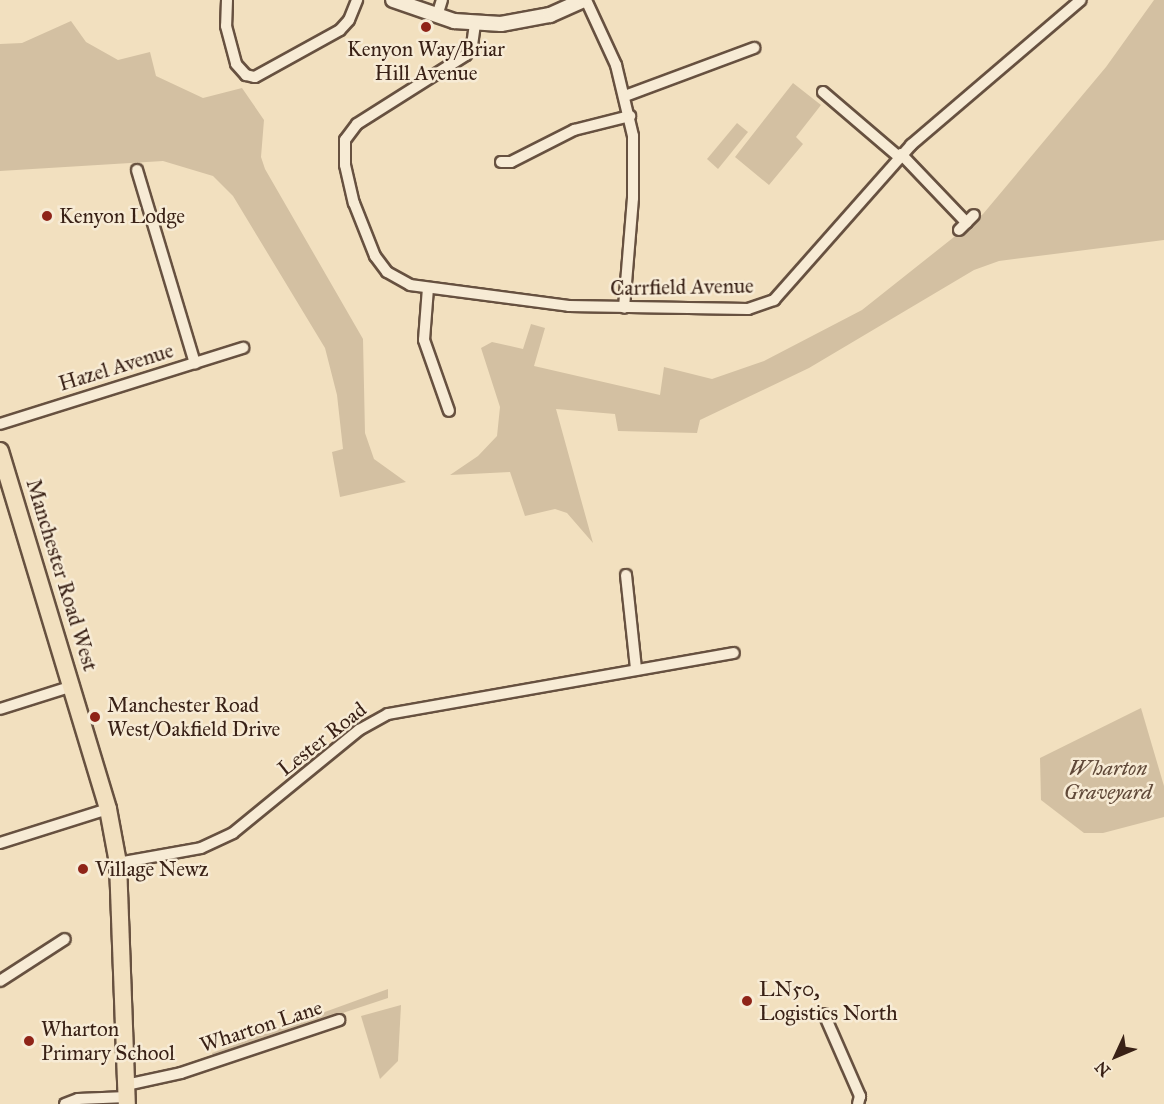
<!DOCTYPE html>
<style>
body{margin:0}
#map{position:relative;width:1164px;height:1104px;overflow:hidden;background:#f2e0bf;font-family:"IM FELL Great Primer",serif}
div>[style]{position:absolute}
[style*='--x']{left:calc(var(--x)*1px);top:calc(var(--y)*1px);width:calc(var(--w)*1px);rotate:calc(var(--a)*1deg)}
.green>*{inset:0;background:#d3c0a2}
.roads{filter:drop-shadow(2px 0 #675140) drop-shadow(-2px 0 #675140) drop-shadow(0 2px #675140) drop-shadow(0 -2px #675140)}
.street>*{height:10px;margin:-5px;padding:0 5px;transform-origin:5px;border-radius:5px;background:#f7ebd5}
.secondary>*{height:14px;margin:-7px;padding:0 7px;transform-origin:7px;border-radius:7px;background:#f7ebd5}
.primary>*{height:16px;margin:-8px;padding:0 8px;transform-origin:8px;border-radius:8px;background:#f2e0bf}
.dots>*{width:16px;height:16px;translate:-50% -50%;box-sizing:border-box;border:3px solid #f7ebd5;border-radius:50%}
span{translate:-50% -50%;white-space:nowrap;text-align:center;line-height:1.15;-webkit-text-stroke:5px #f7ebd5;paint-order:stroke}
.poi-label{font-size:21px;color:#392116}
.left{translate:0 -50%;text-align:left}
.street-label{font-size:21px;color:#392116}
.park-label{font-size:21px;color:#604939;font-style:italic}
.north{position:absolute;left:1086px;top:1026px;width:60px;height:60px;-webkit-text-stroke:4px #f7ebd5;paint-order:stroke;rotate:226deg;font-size:16px;font-weight:700;line-height:24px;text-align:center;color:#392116}
.north::after{content:'';display:block;margin:auto;width:21px;height:27px;background:#392116;clip-path:polygon(50% 0,100% 100%,50% 72%,0 100%)}
</style>
<div id="map">
<div class="green">
<i style="clip-path:polygon(1154px 0,1164px 0,1164px 240px,999px 261px,974px 270px,809px 368px,700px 420px,697px 433px,618px 431px,615px 414px,556px 409px,593px 543px,567px 513px,555px 509px,525px 516px,510px 472px,450px 475px,478px 456px,497px 436px,500px 407px,481px 348px,492px 342px,523px 349px,531px 324px,545px 328px,534px 366px,660px 395px,664px 367px,712px 379px,764px 361px,862px 310px,983px 214px,1106px 67px)"></i>
<i style="clip-path:polygon(71px 21px,86px 42px,118px 60px,150px 52px,156px 76px,203px 98px,242px 88px,264px 120px,261px 157px,265px 169px,363px 339px,365px 433px,374px 459px,406px 482px,340px 497px,332px 452px,343px 449px,337px 395px,325px 348px,233px 196px,213px 176px,163px 161px,0 171px,0 44px,22px 43px)"></i>
<i style="clip-path:polygon(793px 83px,821px 105px,796px 137px,803px 144px,769px 185px,735px 157px)"></i>
<i style="clip-path:polygon(737px 123px,748px 132px,718px 169px,707px 159px)"></i>
<i style="clip-path:polygon(1141px 708px,1164px 786px,1164px 817px,1103px 833px,1084px 833px,1041px 800px,1040px 758px)"></i>
<i style="clip-path:polygon(388px 989px,388px 998px,213px 1056px,212px 1053px)"></i>
<i style="clip-path:polygon(401px 1005px,398px 1061px,380px 1079px,361px 1016px)"></i>
</div>
<div class="roads">
<div class="street">
<i style="--x:227;--y:0;--w:26;--a:92"></i>
<i style="--x:226;--y:26;--w:39;--a:75"></i>
<i style="--x:236;--y:64;--w:15;--a:48"></i>
<i style="--x:246;--y:75;--w:9;--a:13"></i>
<i style="--x:255;--y:77;--w:97;--a:-28.9"></i>
<i style="--x:340;--y:30;--w:13;--a:-48"></i>
<i style="--x:349;--y:20;--w:22;--a:-68"></i>
<i style="--x:586;--y:0;--w:72;--a:65.2"></i>
<i style="--x:616;--y:65;--w:73;--a:76.5"></i>
<i style="--x:633;--y:136;--w:62;--a:90"></i>
<i style="--x:633;--y:198;--w:110;--a:94.7"></i>
<i style="--x:437;--y:16;--w:17;--a:-73"></i>
<i style="--x:475;--y:24;--w:22;--a:98"></i>
<i style="--x:472;--y:46;--w:11;--a:124"></i>
<i style="--x:466;--y:55;--w:129;--a:147.7"></i>
<i style="--x:357;--y:124;--w:20;--a:127"></i>
<i style="--x:345;--y:140;--w:25;--a:90"></i>
<i style="--x:345;--y:165;--w:39;--a:77"></i>
<i style="--x:354;--y:203;--w:57;--a:68.4"></i>
<i style="--x:375;--y:256;--w:20;--a:53"></i>
<i style="--x:387;--y:272;--w:26;--a:29"></i>
<i style="--x:410;--y:285;--w:160;--a:7.5"></i>
<i style="--x:569;--y:306;--w:179;--a:1"></i>
<i style="--x:748;--y:309;--w:28;--a:-19"></i>
<i style="--x:774;--y:300;--w:207;--a:-48.5"></i>
<i style="--x:911;--y:145;--w:223;--a:-40.5"></i>
<i style="--x:823;--y:92;--w:100;--a:40.5"></i>
<i style="--x:625;--y:96;--w:138;--a:-20.4"></i>
<i style="--x:901;--y:154;--w:95;--a:46.3"></i>
<i style="--x:501;--y:162;--w:10;--a:0"></i>
<i style="--x:511;--y:162;--w:71;--a:-26.9"></i>
<i style="--x:574;--y:130;--w:58;--a:-14"></i>
<i style="--x:137;--y:170;--w:202;--a:73.3"></i>
<i style="--x:959;--y:230;--w:21;--a:-45"></i>
<i style="--x:428;--y:288;--w:52;--a:94.4"></i>
<i style="--x:424;--y:340;--w:75;--a:70.6"></i>
<i style="--x:0;--y:424;--w:255;--a:-17.4"></i>
<i style="--x:626;--y:575;--w:95;--a:83.9"></i>
<i style="--x:0;--y:709;--w:77;--a:-17.5"></i>
<i style="--x:0;--y:843;--w:113;--a:-17.5"></i>
<i style="--x:118;--y:863;--w:84;--a:-10.2"></i>
<i style="--x:201;--y:848;--w:35;--a:-25"></i>
<i style="--x:233;--y:833;--w:163;--a:-39.3"></i>
<i style="--x:359;--y:730;--w:33;--a:-29"></i>
<i style="--x:388;--y:714;--w:351;--a:-10"></i>
<i style="--x:0;--y:981;--w:77;--a:-32.9"></i>
<i style="--x:824;--y:1014;--w:90;--a:66.3"></i>
<i style="--x:860;--y:1096;--w:8;--a:104"></i>
<i style="--x:126;--y:1085;--w:56;--a:-12.3"></i>
<i style="--x:181;--y:1073;--w:167;--a:-18.5"></i>
<i style="--x:65;--y:1104;--w:14;--a:-21"></i>
<i style="--x:78;--y:1099;--w:49;--a:-2.3"></i>
</div>
<div class="secondary">
<i style="--x:393;--y:0;--w:65;--a:19"></i>
<i style="--x:454;--y:21;--w:47;--a:3.7"></i>
<i style="--x:501;--y:24;--w:50;--a:-10.4"></i>
<i style="--x:550;--y:15;--w:37;--a:-24"></i>
</div>
<div class="primary">
<i style="--x:0;--y:451;--w:374;--a:73.2"></i>
<i style="--x:108;--y:809;--w:55;--a:79.5"></i>
<i style="--x:118;--y:863;--w:241;--a:87.9"></i>
</div>
</div>
<div class="dots">
<i style="left:426px;top:27px;background:#8f2418"></i>
<i style="left:47px;top:216px;background:#8f2418"></i>
<i style="left:95px;top:717px;background:#8f2418"></i>
<i style="left:83px;top:869px;background:#8f2418"></i>
<i style="left:747px;top:1001px;background:#8f2418"></i>
<i style="left:29px;top:1041px;background:#8f2418"></i>
</div>
<div class="poi-label">
<span style="left:426px;top:61px">Kenyon Way/Briar<br>Hill Avenue</span>
<span class="left" style="left:59px;top:216px">Kenyon Lodge</span>
<span class="left" style="left:107px;top:717px">Manchester Road<br>West/Oakfield Drive</span>
<span class="left" style="left:95px;top:869px">Village Newz</span>
<span class="left" style="left:759px;top:1001px">LN50,<br>Logistics North</span>
<span class="left" style="left:41px;top:1041px">Wharton<br>Primary School</span>
</div>
<div class="street-label">
<span style="left:682px;top:287px;rotate:-1deg">Carrfield Avenue</span>
<span style="left:116px;top:367px;rotate:-17deg">Hazel Avenue</span>
<span style="left:62px;top:575px;rotate:73deg">Manchester Road West</span>
<span style="left:322px;top:739px;rotate:-38deg">Lester Road</span>
<span style="left:261px;top:1026px;rotate:-18deg">Wharton Lane</span>
</div>
<div class="park-label">
<span style="left:1108px;top:780px">Wharton<br>Graveyard</span>
</div>
<div class="north">N</div>
</div>
